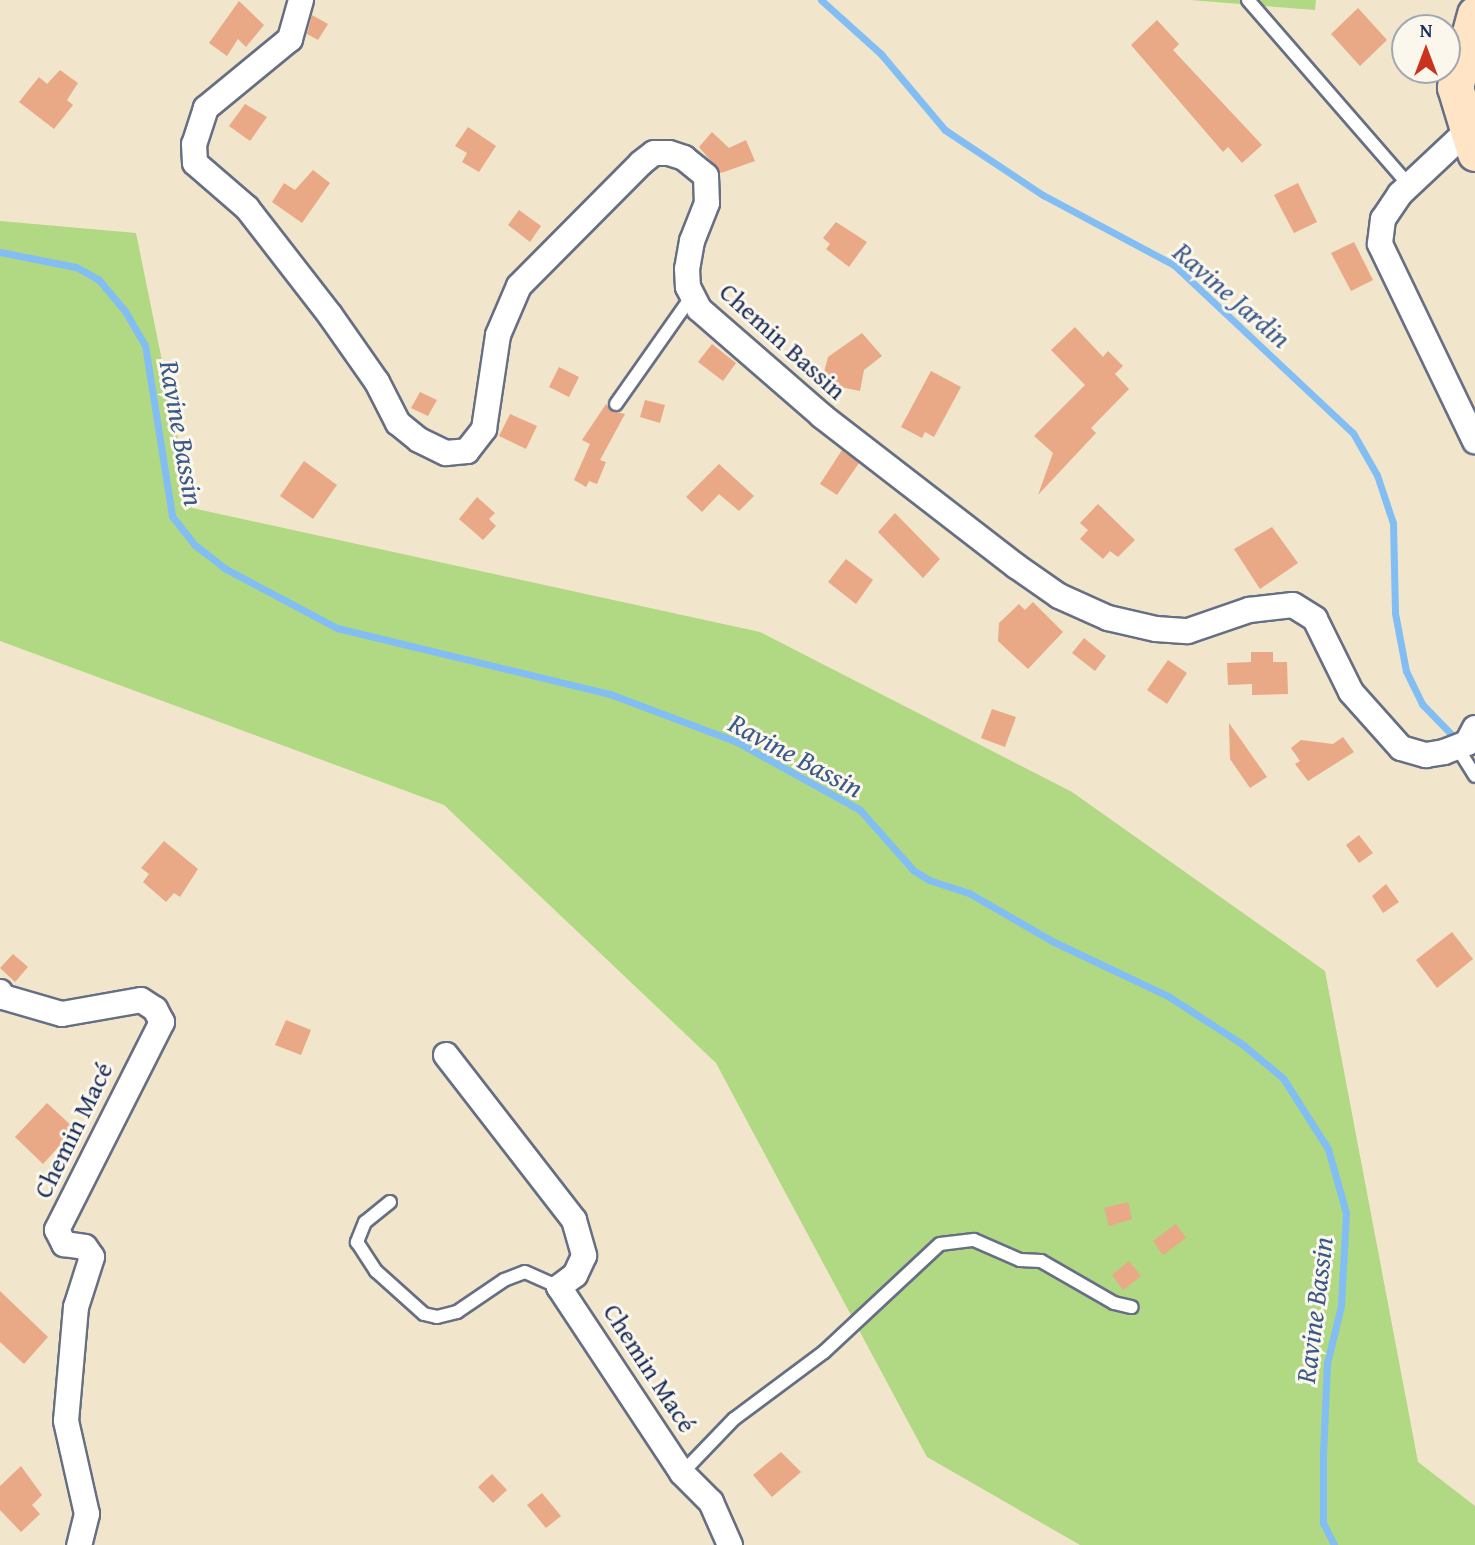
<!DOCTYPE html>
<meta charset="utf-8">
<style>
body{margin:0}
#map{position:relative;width:1475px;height:1545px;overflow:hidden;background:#f1e6cb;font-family:"Gentium Book Plus",serif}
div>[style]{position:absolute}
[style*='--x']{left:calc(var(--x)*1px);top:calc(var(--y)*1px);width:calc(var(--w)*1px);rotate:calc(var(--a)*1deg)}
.green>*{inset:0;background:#b1d882}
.stream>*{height:7px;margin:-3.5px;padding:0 3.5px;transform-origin:3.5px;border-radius:3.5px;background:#82bdf4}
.building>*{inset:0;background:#e9a886}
.roads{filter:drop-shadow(2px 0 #666f84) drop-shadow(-2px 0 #666f84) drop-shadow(0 2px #666f84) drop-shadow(0 -2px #666f84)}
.lane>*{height:12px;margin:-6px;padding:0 6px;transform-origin:6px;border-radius:6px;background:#fff}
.street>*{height:24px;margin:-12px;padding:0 12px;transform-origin:12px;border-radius:12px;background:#fff}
.secondary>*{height:35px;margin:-17.5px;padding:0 17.5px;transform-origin:17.5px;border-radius:17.5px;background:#ffe4c6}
span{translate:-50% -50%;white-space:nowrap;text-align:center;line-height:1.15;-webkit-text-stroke:6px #fbf7ec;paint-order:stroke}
.street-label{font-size:26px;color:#1b2f5e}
.water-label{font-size:28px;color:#3a5a8b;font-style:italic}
.north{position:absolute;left:1391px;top:14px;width:70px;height:70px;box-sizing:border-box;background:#fbf7ec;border:2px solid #a1a7b3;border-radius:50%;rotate:0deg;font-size:19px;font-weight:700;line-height:28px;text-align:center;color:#1b2f5e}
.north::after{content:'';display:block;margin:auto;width:24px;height:32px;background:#c8321e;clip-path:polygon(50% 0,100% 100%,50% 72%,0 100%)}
</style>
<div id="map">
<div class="green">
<i style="clip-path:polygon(1190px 0,1316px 0,1315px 10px)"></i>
<i style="clip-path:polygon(0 221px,136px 233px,192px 508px,760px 632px,1072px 792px,1325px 971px,1418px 1462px,1475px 1506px,1475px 1545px,1080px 1545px,927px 1457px,716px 1063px,444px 805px,0 641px)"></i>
</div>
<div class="stream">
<i style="--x:821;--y:0;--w:81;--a:42"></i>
<i style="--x:881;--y:54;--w:99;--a:49.9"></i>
<i style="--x:945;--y:130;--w:118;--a:33.6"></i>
<i style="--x:1043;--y:195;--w:149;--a:28.1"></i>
<i style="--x:1174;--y:265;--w:245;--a:43.2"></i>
<i style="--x:1353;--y:433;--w:48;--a:60.3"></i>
<i style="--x:1377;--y:475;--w:51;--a:71.6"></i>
<i style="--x:1393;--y:523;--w:90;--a:88.7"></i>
<i style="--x:1395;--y:613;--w:59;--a:79.3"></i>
<i style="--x:1406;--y:671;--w:37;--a:64"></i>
<i style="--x:1422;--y:704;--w:43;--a:45.9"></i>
<i style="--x:0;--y:252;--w:77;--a:11.2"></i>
<i style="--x:76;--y:267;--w:26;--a:29"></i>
<i style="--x:99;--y:280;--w:40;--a:50"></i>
<i style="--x:125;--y:311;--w:39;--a:60"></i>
<i style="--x:145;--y:345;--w:173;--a:81"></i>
<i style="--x:172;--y:516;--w:37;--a:52"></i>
<i style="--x:195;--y:545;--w:39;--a:38"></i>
<i style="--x:226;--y:569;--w:126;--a:28"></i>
<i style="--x:337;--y:628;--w:281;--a:13.6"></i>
<i style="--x:610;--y:694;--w:136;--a:20.7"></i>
<i style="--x:737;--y:742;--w:141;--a:28.9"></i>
<i style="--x:860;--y:810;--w:80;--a:48.5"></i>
<i style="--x:913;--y:870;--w:19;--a:32"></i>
<i style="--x:929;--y:880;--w:42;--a:18"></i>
<i style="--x:969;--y:893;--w:96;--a:30"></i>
<i style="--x:1052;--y:941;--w:128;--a:25.4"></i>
<i style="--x:1168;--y:996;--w:88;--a:33"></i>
<i style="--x:1242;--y:1044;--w:53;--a:39.7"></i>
<i style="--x:1283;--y:1078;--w:84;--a:57.6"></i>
<i style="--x:1328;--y:1149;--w:66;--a:74.3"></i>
<i style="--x:1346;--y:1213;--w:93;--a:93.1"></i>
<i style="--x:1341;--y:1306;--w:59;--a:103.8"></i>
<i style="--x:1327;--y:1363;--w:90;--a:92.5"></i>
<i style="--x:1323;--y:1453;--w:70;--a:90"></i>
<i style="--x:1323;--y:1523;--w:25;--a:63"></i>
</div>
<div class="building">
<i style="clip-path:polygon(239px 1px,264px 25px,246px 47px,238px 39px,227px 56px,209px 43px)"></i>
<i style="clip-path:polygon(1358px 8px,1387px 40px,1360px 66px,1331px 34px)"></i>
<i style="clip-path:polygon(312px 15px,328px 24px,318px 40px,307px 34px)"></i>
<i style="clip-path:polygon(1157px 20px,1179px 44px,1173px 50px,1262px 145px,1242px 163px,1228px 147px,1223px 152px,1131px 45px)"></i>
<i style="clip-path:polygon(60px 70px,78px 83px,67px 100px,73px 105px,54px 129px,19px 102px,39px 77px,47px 84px)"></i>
<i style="clip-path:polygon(245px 104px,267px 117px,250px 141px,229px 126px)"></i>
<i style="clip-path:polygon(468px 127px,496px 146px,479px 172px,462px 162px,467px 153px,455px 146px)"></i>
<i style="clip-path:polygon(712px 132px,729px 148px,746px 140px,755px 161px,721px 173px,699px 147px)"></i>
<i style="clip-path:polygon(313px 170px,330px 183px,302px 223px,272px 202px,284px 183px,295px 190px)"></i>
<i style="clip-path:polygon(1298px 183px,1317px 222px,1294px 233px,1274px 195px)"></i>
<i style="clip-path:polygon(519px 210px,541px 226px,530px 242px,508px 225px)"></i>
<i style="clip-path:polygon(836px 222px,867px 242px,849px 267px,826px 249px,830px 244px,823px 238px)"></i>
<i style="clip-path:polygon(1354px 242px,1373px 280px,1351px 291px,1331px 253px)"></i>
<i style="clip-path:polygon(1075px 327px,1103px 357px,1108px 351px,1123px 366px,1115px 374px,1129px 389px,1091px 428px,1096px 433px,1038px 495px,1053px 453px,1034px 436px,1085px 385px,1051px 350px)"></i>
<i style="clip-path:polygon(862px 333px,882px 356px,864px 370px,860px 391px,821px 383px,828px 357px)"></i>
<i style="clip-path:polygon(712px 344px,736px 363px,723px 381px,698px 362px)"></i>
<i style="clip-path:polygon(559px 367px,579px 377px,569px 397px,549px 387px)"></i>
<i style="clip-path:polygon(931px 371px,961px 387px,934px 437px,925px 432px,922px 438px,901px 427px)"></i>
<i style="clip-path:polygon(420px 392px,437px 400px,428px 416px,411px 408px)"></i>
<i style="clip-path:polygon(645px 400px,665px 405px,660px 423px,640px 417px)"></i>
<i style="clip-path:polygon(606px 404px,612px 411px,625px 414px,600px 460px,606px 462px,597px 484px,589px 481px,586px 487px,574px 480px,590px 444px,582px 440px)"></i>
<i style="clip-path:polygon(510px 414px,537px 426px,526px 449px,499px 436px)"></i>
<i style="clip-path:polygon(842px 450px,859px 463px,837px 495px,820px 484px)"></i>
<i style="clip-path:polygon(304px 461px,337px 485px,313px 519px,280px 496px)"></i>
<i style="clip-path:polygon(719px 464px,754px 496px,739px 511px,719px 494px,702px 512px,686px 497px)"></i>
<i style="clip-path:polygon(477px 497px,495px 513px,489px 519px,496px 526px,483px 540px,459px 519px)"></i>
<i style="clip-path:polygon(1098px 504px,1135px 540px,1118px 557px,1110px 551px,1103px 559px,1080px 539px,1088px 530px,1080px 523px)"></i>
<i style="clip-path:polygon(895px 513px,940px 559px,923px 578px,878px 532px)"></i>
<i style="clip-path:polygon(1272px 527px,1298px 563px,1260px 589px,1234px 549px)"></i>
<i style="clip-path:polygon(846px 559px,873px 580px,856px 604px,828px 582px)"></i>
<i style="clip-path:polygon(1033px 602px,1063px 632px,1028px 669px,998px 641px,999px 623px,1019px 604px,1025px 610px)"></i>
<i style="clip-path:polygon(1084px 638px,1106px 656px,1095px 671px,1072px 653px)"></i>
<i style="clip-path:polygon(1251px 652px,1273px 652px,1273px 662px,1287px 662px,1288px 694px,1252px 695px,1252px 684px,1228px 685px,1227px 663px,1251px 662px)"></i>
<i style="clip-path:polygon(1168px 660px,1187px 673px,1167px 704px,1147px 690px)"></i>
<i style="clip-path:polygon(992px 709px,1016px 717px,1005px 747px,981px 738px)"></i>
<i style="clip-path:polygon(1229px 723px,1267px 777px,1250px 788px,1230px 759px)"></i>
<i style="clip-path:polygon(1343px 737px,1354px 752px,1308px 781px,1295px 764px,1300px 761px,1291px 748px,1301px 740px,1333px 744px)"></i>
<i style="clip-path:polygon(1359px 835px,1373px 853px,1359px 863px,1346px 845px)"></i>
<i style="clip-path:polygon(164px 841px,198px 869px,180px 897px,174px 893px,166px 902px,143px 882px,149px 874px,141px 868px)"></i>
<i style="clip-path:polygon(1386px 884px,1399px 902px,1383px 913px,1372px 896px)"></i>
<i style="clip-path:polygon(1452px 932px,1473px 959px,1437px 988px,1416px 960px)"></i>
<i style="clip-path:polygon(13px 954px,28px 967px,15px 982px,0 968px)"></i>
<i style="clip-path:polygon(286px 1020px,311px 1030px,301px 1055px,275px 1045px)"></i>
<i style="clip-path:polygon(47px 1103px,75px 1129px,43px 1164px,15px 1137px)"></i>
<i style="clip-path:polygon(1128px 1202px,1132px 1219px,1109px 1226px,1104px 1208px)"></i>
<i style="clip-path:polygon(1176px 1224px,1186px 1238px,1163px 1255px,1153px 1241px)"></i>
<i style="clip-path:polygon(1129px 1261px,1141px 1276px,1123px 1290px,1112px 1275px)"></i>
<i style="clip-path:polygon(0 1291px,48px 1337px,24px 1364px,0 1342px)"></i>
<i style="clip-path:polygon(781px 1452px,801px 1472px,772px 1497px,753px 1475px)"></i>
<i style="clip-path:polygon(21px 1466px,42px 1495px,32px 1505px,40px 1514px,21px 1532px,0 1510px,0 1486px)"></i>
<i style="clip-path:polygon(492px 1474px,507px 1490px,493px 1503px,478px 1487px)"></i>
<i style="clip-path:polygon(542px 1493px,561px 1516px,546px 1528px,527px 1505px)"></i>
</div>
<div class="roads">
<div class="lane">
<i style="--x:1248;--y:0;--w:245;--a:49"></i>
<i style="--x:616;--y:404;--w:132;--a:-54.9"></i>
<i style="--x:1457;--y:747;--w:34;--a:58"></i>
<i style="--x:390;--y:1202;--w:32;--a:141"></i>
<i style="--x:365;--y:1222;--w:22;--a:112"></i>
<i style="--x:357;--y:1242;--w:35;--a:57"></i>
<i style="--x:376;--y:1271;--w:64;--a:41.9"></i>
<i style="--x:424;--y:1314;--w:13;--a:13"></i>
<i style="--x:437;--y:1317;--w:21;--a:-14"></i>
<i style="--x:457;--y:1312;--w:57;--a:-34.2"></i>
<i style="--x:504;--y:1280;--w:22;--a:-21"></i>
<i style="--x:525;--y:1272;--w:37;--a:24"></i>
<i style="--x:682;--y:1473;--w:75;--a:-46.1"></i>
<i style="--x:734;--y:1419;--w:112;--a:-36.7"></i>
<i style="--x:824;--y:1352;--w:158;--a:-43"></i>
<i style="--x:940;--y:1244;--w:34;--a:-7"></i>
<i style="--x:974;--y:1240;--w:50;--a:23.5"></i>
<i style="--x:1020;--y:1260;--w:21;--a:3"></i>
<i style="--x:1041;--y:1261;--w:84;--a:29.9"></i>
<i style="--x:1114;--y:1303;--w:18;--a:13"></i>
</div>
<div class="street">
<i style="--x:301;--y:0;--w:41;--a:105.8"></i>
<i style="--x:290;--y:39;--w:109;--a:140.6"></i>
<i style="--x:206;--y:108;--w:38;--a:108"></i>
<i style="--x:194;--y:144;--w:19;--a:87"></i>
<i style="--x:195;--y:163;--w:69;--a:40.9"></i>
<i style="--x:247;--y:208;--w:135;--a:52.2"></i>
<i style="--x:330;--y:315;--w:82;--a:55"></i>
<i style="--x:377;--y:382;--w:46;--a:62.9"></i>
<i style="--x:398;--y:423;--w:27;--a:39"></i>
<i style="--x:419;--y:440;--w:30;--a:26"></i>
<i style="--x:446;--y:453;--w:21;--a:-5"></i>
<i style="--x:467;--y:451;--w:28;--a:-52"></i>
<i style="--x:484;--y:429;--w:95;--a:-81.5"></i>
<i style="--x:498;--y:335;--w:53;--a:-66.8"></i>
<i style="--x:519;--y:286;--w:173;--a:-45.2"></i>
<i style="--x:641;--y:163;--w:16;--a:-38"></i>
<i style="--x:654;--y:153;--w:15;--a:0"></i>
<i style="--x:669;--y:153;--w:16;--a:18"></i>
<i style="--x:684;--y:158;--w:28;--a:39"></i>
<i style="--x:706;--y:176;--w:27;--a:88"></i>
<i style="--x:707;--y:203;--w:41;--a:111.5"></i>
<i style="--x:692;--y:241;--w:28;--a:100"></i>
<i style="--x:687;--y:269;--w:18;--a:87"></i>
<i style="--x:688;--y:287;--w:25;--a:63"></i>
<i style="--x:699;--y:309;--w:163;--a:41"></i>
<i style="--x:822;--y:416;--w:245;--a:37.7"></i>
<i style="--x:1016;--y:566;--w:52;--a:34.9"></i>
<i style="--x:1059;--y:596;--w:54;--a:24.2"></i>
<i style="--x:1108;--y:618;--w:49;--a:12.9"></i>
<i style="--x:1156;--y:629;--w:32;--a:4"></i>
<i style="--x:1188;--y:631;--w:65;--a:-19"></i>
<i style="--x:1249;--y:610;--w:44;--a:-6.5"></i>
<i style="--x:1293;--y:605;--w:26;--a:32"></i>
<i style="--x:1315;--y:619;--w:81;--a:63.7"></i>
<i style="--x:1351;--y:692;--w:75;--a:48.2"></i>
<i style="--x:1401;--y:748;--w:26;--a:16"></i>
<i style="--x:1426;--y:755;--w:18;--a:-9"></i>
<i style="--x:1444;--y:752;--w:25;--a:-21"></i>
<i style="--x:1467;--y:743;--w:17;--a:-62"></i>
<i style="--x:1466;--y:132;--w:91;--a:136.8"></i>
<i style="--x:1400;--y:194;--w:30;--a:124"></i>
<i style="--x:1383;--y:219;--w:25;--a:97"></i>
<i style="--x:1380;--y:244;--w:219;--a:64.3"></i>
<i style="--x:0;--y:992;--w:6;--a:59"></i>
<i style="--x:3;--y:997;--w:61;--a:16.1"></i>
<i style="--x:62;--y:1014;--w:80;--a:-10"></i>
<i style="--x:141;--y:1000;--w:17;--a:33"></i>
<i style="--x:155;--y:1009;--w:15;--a:62"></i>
<i style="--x:162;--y:1022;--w:233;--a:116.8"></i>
<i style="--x:57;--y:1230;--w:16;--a:63"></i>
<i style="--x:64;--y:1244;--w:21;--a:8"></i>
<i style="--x:85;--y:1247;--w:12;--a:55"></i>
<i style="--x:92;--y:1257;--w:52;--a:107.7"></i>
<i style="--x:76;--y:1307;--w:114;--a:95"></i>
<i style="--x:66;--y:1421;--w:95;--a:77.3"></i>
<i style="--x:87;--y:1514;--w:32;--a:104"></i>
<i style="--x:446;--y:1055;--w:209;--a:52.2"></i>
<i style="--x:574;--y:1220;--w:37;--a:74"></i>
<i style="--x:584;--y:1256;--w:21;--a:115"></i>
<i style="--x:575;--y:1275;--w:20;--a:143"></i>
<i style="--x:559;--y:1287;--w:223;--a:56.5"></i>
<i style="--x:682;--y:1473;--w:41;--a:45"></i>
<i style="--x:711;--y:1502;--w:47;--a:66.2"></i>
</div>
<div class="secondary">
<i style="--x:1475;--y:14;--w:76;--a:105.3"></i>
<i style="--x:1455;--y:87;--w:69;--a:73.1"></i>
</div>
</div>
<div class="street-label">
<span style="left:783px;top:341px;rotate:42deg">Chemin Bassin</span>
<span style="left:73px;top:1130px;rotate:-64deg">Chemin Macé</span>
<span style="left:650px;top:1368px;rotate:57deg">Chemin Macé</span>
</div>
<div class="water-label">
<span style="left:1232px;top:295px;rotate:41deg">Ravine Jardin</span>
<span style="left:182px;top:433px;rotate:80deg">Ravine Bassin</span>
<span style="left:796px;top:755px;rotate:28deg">Ravine Bassin</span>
<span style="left:1314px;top:1310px;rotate:-83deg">Ravine Bassin</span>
</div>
<div class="north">N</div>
</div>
